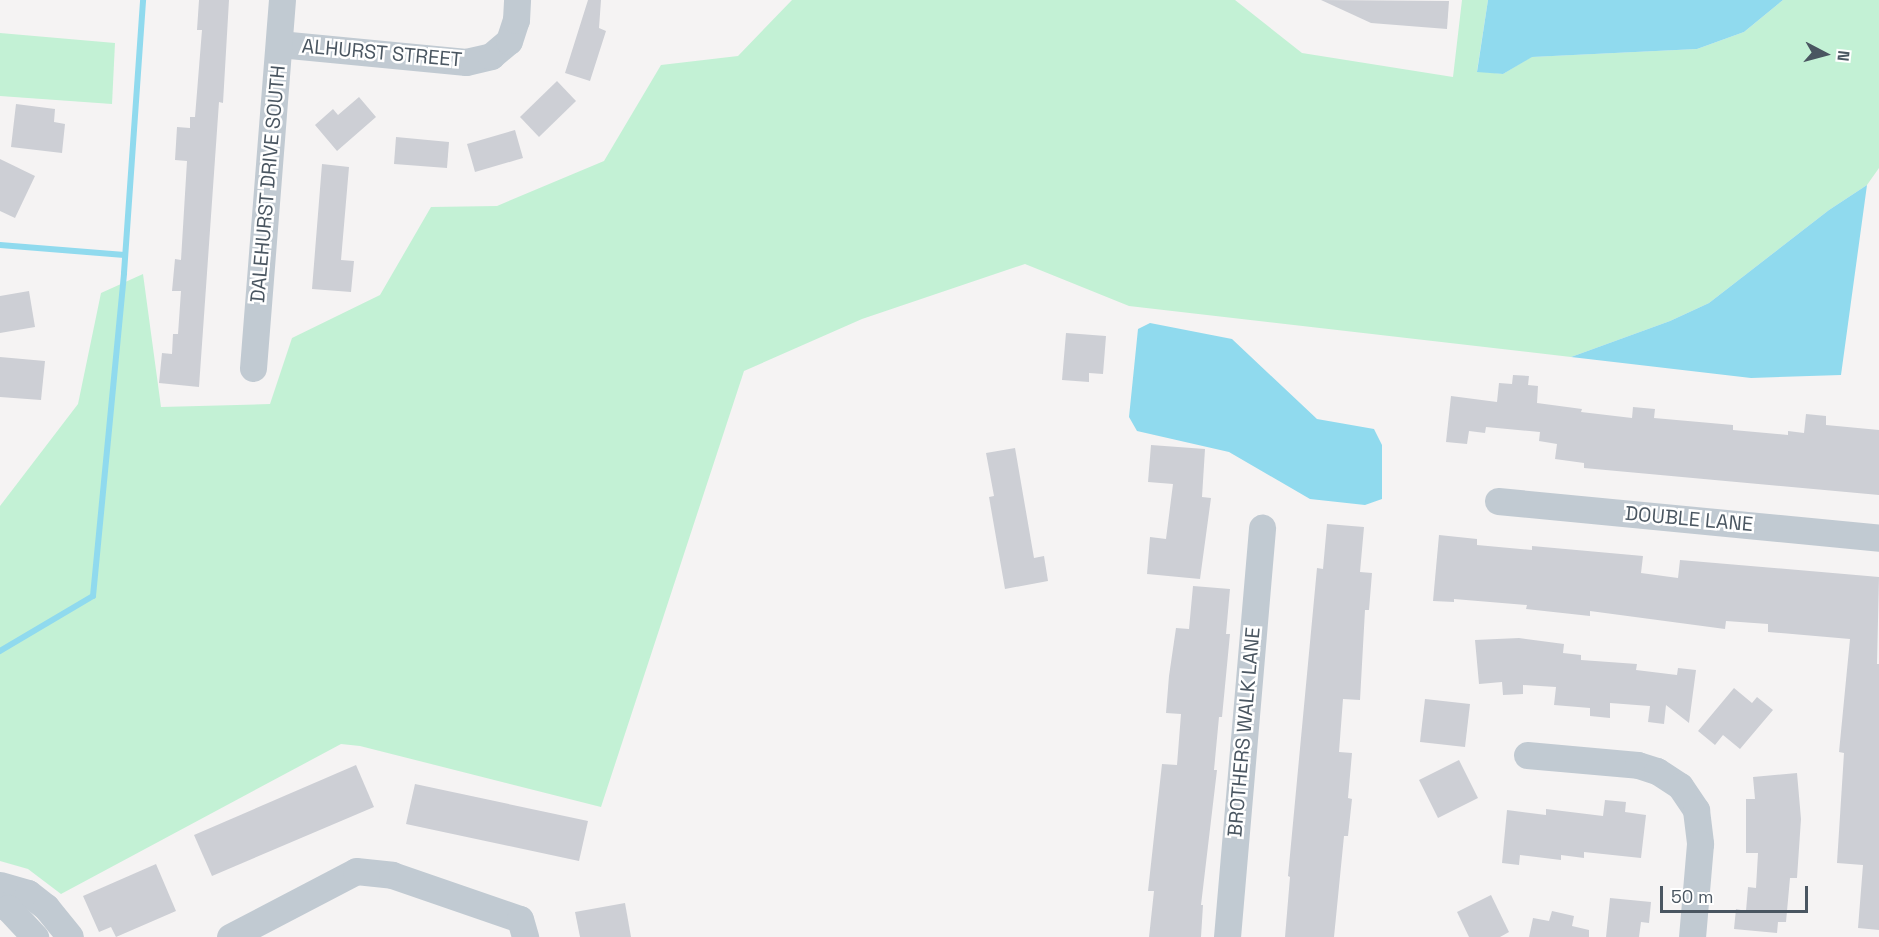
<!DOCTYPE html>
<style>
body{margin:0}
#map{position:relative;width:1879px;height:937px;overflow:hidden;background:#f5f3f3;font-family:"Space Grotesk",sans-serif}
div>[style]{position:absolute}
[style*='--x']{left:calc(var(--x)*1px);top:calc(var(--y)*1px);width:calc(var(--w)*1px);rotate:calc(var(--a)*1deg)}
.green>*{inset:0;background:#c3f1d5}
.water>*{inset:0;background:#90daee}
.stream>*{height:6px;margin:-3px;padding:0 3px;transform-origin:3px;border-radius:3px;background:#90daee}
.building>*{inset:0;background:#cdcfd5}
.minor>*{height:27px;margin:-13.5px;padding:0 13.5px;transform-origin:13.5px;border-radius:13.5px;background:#c1cad2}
span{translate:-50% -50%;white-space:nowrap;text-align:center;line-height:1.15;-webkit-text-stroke:5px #fff;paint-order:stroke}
.street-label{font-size:20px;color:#4a5661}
.north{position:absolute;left:1795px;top:24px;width:60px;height:60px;-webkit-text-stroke:4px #fff;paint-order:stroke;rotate:96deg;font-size:16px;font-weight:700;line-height:24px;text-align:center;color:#4a5661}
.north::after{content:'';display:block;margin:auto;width:21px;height:27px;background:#4a5661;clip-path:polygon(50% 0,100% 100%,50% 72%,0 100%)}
.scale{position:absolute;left:1660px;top:886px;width:148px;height:27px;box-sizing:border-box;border:3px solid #4a5661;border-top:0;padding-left:8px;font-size:18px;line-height:21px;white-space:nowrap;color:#4a5661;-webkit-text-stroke:4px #fff;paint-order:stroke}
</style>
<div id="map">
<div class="green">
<i style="clip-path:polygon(792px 0,1235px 0,1302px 53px,1453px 77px,1462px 0,1488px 0,1477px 71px,1503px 74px,1531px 57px,1697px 49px,1744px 32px,1783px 0,1879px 0,1879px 168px,1867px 185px,1829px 210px,1709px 303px,1670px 321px,1571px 357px,1129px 306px,1025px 264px,862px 319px,744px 371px,601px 807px,360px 746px,341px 744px,61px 894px,28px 869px,0 861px,0 506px,78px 404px,101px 293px,143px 274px,161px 407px,270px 404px,292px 338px,380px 295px,431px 207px,497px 206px,604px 161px,661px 65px,738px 56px)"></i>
<i style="clip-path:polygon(0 33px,115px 43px,112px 104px,0 96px)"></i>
</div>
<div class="water">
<i style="clip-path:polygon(1488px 0,1783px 0,1744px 32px,1697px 49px,1532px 57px,1503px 74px,1477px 72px)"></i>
<i style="clip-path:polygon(1867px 185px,1841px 375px,1751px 378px,1571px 357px,1670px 321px,1709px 303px,1829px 210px)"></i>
<i style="clip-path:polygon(1150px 323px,1232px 339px,1317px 419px,1374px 429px,1382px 445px,1382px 499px,1365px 505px,1310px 499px,1229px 452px,1137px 431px,1129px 417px,1138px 329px)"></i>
</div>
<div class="stream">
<i style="--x:0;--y:245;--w:125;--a:4.6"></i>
<i style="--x:0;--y:651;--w:108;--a:-30.6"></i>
<i style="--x:93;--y:596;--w:324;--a:-84.5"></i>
<i style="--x:124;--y:273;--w:274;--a:-86"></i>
</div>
<div class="building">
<i style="clip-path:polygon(199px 0,229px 0,223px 103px,219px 102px,199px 387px,159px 383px,162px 353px,172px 354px,173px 334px,178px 334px,181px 291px,172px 291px,175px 259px,181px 260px,187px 161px,175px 160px,177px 127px,190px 128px,190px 117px,195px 117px,202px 30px,197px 30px)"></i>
<i style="clip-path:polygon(588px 0,601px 0,599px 28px,606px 31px,590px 81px,565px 73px)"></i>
<i style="clip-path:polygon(1321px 0,1449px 1px,1447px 29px,1371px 23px)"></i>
<i style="clip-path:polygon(557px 81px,576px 101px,539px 137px,520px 117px)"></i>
<i style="clip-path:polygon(359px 97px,376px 117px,337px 151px,315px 125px,333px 109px,338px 115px)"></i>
<i style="clip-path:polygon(16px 104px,55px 109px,54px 122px,65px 124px,62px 153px,11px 147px)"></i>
<i style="clip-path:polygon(515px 130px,523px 158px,475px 172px,467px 144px)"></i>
<i style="clip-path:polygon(396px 137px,449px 142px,447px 168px,394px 164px)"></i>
<i style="clip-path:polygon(0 159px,35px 176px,15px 218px,0 211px)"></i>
<i style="clip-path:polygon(322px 164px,349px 167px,341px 260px,354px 261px,351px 292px,312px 289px)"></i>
<i style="clip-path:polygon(29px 291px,35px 327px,0 333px,0 296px)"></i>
<i style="clip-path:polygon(1066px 333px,1106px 336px,1103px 374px,1089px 373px,1089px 382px,1062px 380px)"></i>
<i style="clip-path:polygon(0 357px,45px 361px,41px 400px,0 397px)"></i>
<i style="clip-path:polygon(1513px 375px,1529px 376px,1528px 385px,1538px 386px,1537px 403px,1582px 409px,1581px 412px,1632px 418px,1633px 407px,1655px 409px,1654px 418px,1733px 425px,1733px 430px,1788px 435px,1788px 431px,1804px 433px,1806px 414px,1826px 416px,1826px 425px,1879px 430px,1879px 495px,1584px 468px,1584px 463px,1555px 459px,1557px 444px,1539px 441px,1540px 432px,1486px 427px,1485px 433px,1469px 431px,1467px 444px,1446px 442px,1451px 396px,1497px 402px,1499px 383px,1512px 384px)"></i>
<i style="clip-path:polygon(1151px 445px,1205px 449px,1202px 497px,1211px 498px,1200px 579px,1147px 574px,1150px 537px,1166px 539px,1173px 484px,1148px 482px)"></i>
<i style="clip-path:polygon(1015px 448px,1034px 558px,1044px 556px,1048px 581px,1005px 589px,989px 497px,994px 496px,986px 453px)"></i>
<i style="clip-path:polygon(1327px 524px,1364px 527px,1360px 572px,1372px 573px,1369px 610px,1365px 610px,1360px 700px,1343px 699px,1339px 752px,1352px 753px,1348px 798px,1352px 799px,1348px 836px,1344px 836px,1334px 937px,1285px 937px,1290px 877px,1288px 876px,1317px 568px,1323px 569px)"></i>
<i style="clip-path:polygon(1439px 535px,1477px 539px,1477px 545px,1532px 550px,1532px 546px,1643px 556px,1641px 573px,1678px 578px,1680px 560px,1879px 577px,1877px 664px,1879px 664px,1879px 930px,1858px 928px,1863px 865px,1837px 863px,1844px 753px,1839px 752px,1850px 639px,1768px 632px,1768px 624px,1726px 621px,1725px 629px,1590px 611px,1590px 616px,1526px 609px,1527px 605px,1454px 599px,1454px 602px,1433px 601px)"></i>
<i style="clip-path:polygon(1193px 586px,1230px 589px,1226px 634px,1230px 634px,1222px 717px,1219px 717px,1214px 770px,1217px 770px,1201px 905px,1203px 905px,1201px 937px,1149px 937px,1154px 891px,1148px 891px,1162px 764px,1177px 765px,1181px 714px,1166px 713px,1169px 676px,1176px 628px,1189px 629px)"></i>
<i style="clip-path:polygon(1519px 638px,1564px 644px,1563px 653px,1581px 655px,1581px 660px,1637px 664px,1636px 670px,1677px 675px,1678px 668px,1696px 670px,1689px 723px,1666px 705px,1664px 724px,1648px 722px,1650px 706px,1610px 703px,1610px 718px,1590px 716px,1590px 708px,1554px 705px,1556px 687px,1523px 685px,1523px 694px,1503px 695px,1502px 682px,1479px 684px,1475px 640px)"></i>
<i style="clip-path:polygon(1734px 688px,1752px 703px,1757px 697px,1773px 710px,1740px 749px,1723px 735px,1715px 745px,1698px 731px)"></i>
<i style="clip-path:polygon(1425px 699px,1470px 704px,1465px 747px,1420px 742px)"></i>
<i style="clip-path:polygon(1459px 760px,1478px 798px,1438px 818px,1419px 780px)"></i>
<i style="clip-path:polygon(356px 765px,374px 807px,212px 876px,194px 835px)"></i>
<i style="clip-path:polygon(1797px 773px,1801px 819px,1797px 878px,1790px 878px,1786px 922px,1778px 922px,1777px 933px,1734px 929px,1736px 909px,1746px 911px,1748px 887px,1756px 888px,1758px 853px,1746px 853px,1746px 799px,1755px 799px,1753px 777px)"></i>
<i style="clip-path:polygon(415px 784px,588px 821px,579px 861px,406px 824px)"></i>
<i style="clip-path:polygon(1605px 800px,1626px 802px,1625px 812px,1646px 815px,1641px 858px,1584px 852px,1584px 858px,1561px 855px,1561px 860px,1520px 855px,1519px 865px,1502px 863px,1507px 810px,1546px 815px,1546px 809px,1603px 816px)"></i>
<i style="clip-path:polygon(156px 864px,176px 911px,116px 937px,111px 927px,99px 932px,83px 896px)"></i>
<i style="clip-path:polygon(1491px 895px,1509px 932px,1500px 937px,1469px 937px,1457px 912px)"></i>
<i style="clip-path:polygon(1610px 898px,1651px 902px,1649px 923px,1641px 922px,1639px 937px,1606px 937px)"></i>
<i style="clip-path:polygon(625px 903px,631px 937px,580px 937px,575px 912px)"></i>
<i style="clip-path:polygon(1552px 911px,1574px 916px,1572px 926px,1589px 930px,1589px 937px,1529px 937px,1533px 918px,1549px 921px)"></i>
</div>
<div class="minor">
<i style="--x:279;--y:44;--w:188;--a:5.5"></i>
<i style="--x:466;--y:62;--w:26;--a:-13"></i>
<i style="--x:491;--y:56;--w:23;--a:-40"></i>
<i style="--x:509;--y:41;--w:22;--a:-72"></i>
<i style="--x:516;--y:20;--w:20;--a:-87"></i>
<i style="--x:253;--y:368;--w:369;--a:-85.5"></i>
<i style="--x:1498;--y:501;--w:383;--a:5.5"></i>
<i style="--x:1527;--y:755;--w:111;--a:5.1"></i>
<i style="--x:1638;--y:765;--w:20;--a:18"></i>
<i style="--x:1657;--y:771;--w:27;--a:33"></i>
<i style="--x:1680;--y:786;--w:29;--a:56"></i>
<i style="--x:1696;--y:810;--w:34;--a:83"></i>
<i style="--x:1700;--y:844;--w:93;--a:94.9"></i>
<i style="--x:0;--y:885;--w:29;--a:16"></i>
<i style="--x:28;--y:893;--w:23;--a:38"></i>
<i style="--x:46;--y:907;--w:38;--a:51"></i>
<i style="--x:0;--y:905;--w:9;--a:21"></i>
<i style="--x:8;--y:908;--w:40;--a:47"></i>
<i style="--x:230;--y:937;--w:142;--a:-27.6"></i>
<i style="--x:356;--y:871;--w:36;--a:6"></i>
<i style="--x:392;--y:875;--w:135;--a:19"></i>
<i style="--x:520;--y:919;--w:19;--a:74"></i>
<i style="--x:1227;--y:937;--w:411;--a:-85.1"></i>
</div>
<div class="street-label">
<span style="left:382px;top:53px;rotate:5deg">ALHURST STREET</span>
<span style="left:268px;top:184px;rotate:-85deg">DALEHURST DRIVE SOUTH</span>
<span style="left:1689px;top:519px;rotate:5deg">DOUBLE LANE</span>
<span style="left:1244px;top:732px;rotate:-85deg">BROTHERS WALK LANE</span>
</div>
<div class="north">N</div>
<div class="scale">50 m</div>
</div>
